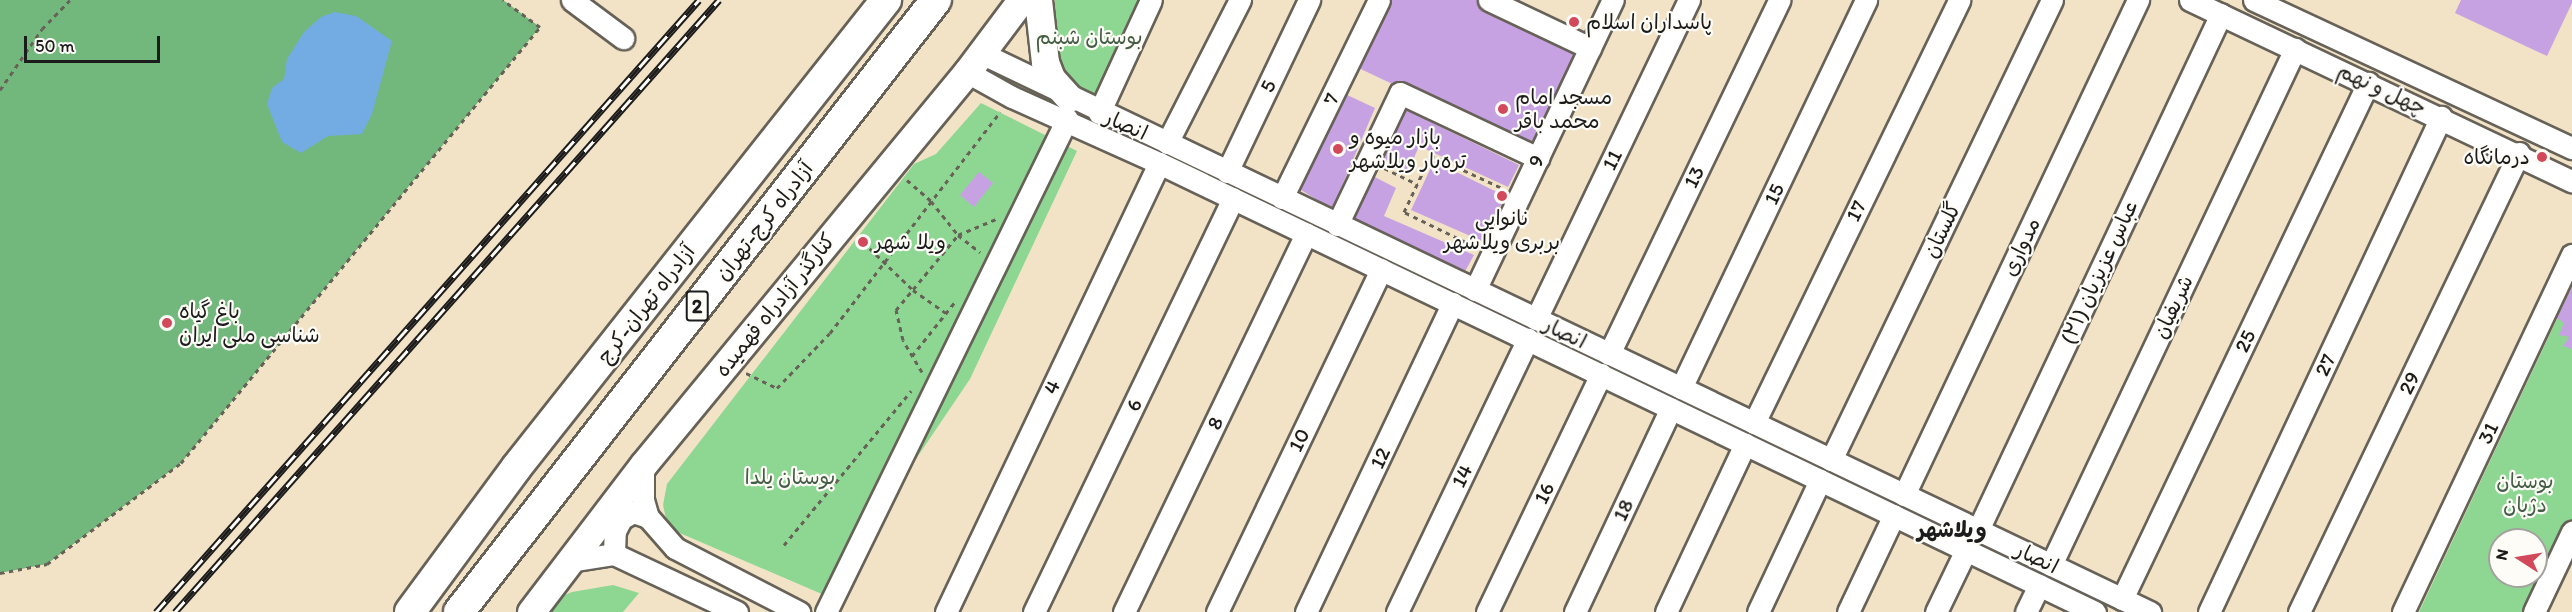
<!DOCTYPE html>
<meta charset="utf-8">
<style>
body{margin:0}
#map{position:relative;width:2572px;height:612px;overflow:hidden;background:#f2e3c7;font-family:Itim,"Playpen Sans Arabic",sans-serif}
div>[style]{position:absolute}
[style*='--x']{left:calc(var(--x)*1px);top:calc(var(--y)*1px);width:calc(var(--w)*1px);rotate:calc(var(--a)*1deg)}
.green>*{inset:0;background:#8ed793}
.forest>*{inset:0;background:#72b87d}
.water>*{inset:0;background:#72ace2}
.building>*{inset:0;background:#c7a2e2}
.path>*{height:3px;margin-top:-1.5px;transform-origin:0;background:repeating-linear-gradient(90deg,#676258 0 4.5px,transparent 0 9px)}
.roads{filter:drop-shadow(2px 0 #676258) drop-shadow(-2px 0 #676258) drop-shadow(0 2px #676258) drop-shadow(0 -2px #676258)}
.minor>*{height:21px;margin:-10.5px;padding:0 10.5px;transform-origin:10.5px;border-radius:10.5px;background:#fff}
.major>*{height:27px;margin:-13.5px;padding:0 13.5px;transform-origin:13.5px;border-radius:13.5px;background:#fff}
.highway>*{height:30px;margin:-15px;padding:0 15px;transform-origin:15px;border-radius:15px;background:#fff}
.rail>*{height:7px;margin-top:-3.5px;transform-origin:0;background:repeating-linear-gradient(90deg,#fdfcf7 0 14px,#1c1c1c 0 28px);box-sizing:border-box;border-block:2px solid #1c1c1c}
.dots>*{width:16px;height:16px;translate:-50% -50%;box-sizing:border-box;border:3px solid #fdfcf7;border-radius:50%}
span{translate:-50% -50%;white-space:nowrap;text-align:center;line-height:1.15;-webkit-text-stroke:4.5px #fdfcf7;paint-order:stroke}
.shield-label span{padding:2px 4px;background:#fdfcf7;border:2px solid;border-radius:4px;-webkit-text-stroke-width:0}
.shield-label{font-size:20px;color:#1c1c1c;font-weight:700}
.poi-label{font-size:21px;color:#1c1c1c}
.left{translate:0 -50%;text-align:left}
.right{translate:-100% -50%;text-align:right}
.park-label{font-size:21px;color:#445d46}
.street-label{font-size:21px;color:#1c1c1c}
.neighbourhood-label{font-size:22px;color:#1c1c1c;font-weight:700}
.north{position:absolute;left:2488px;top:528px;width:60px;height:60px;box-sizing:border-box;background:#fdfcf7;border:2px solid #a3a29f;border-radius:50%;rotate:282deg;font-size:16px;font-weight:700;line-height:24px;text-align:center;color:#1c1c1c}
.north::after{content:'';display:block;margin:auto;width:21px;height:27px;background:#d1495b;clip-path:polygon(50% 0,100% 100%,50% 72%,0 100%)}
.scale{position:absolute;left:24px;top:36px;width:136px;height:27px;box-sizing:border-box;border:3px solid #1c1c1c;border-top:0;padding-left:8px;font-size:18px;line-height:21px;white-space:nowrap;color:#1c1c1c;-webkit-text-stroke:4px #fdfcf7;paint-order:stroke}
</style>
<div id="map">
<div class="green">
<i style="clip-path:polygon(1055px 0,1148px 0,1096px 104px,1059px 74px,1052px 14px)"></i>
<i style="clip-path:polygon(981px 103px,1077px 151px,970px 379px,824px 595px,668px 528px,663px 505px,667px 484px,914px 164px,936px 154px)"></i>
<i style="clip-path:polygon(evenodd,2572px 287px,2572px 521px,2528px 612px,2419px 612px,2572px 287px,2500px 540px,2536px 540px,2536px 576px,2500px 576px,2500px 540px)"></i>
<i style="clip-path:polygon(613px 585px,639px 593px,623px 612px,548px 612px,560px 597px,572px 592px)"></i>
</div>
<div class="forest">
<i style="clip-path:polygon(0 0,503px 0,540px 27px,181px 463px,47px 564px,0 573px)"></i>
</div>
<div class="water">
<i style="clip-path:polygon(335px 12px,356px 16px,392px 41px,372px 114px,362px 134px,328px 136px,301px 153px,282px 142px,267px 104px,272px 88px,284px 79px,287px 59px,304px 32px,321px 17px)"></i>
</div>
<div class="building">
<i style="clip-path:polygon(1379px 0,1481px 0,1589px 52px,1540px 154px,1348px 63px)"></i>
<i style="clip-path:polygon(2461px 0,2572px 0,2572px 3px,2547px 56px,2455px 13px)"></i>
<i style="clip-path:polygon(1343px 93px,1375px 108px,1332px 209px,1301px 190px)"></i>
<i style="clip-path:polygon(1404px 109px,1519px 165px,1508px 187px,1419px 146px,1408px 172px,1379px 157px)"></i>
<i style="clip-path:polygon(1434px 161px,1505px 196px,1484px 242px,1411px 210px)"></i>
<i style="clip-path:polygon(979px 172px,993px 183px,974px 207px,960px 195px)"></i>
<i style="clip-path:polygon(1371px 175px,1396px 188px,1384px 216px,1474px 255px,1462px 277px,1349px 224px)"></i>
<i style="clip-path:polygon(2572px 287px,2572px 349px,2563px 346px,2569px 337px,2559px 335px,2564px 323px,2557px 318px)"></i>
</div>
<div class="path">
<i style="--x:0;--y:90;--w:74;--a:-55.5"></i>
<i style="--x:42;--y:29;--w:40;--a:-46"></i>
<i style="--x:1384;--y:168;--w:37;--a:26"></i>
<i style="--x:907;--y:180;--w:32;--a:41"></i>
<i style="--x:931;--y:201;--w:43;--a:51.5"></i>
<i style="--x:958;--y:235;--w:28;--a:38"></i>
<i style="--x:863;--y:242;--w:69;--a:43.8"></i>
<i style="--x:913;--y:290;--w:40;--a:34.9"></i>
<i style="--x:1474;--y:246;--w:78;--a:-154.1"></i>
<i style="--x:1404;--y:212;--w:63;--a:-64.7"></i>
<i style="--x:1431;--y:155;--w:81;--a:25"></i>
<i style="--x:912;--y:356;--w:68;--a:-51.6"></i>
<i style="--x:922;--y:372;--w:37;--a:-121"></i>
<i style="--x:903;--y:340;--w:31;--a:-103"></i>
<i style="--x:896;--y:310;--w:97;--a:-50.4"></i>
<i style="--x:958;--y:235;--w:41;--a:-22.8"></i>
<i style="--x:746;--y:373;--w:34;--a:26"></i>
<i style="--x:777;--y:388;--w:76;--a:-46.1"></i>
<i style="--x:830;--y:333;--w:279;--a:-52.4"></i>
<i style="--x:784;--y:545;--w:200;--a:-50.5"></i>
<i style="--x:0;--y:573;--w:48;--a:-10.8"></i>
<i style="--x:47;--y:564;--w:168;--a:-37"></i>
<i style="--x:181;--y:463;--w:565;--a:-50.53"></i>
<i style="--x:540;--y:27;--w:46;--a:-143.9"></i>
</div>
<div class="roads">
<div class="minor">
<i style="--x:572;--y:0;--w:64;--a:36.7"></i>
<i style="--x:1489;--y:0;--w:112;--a:25.4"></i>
<i style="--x:2190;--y:0;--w:423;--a:25.4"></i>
<i style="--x:2254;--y:0;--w:351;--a:25"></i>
<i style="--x:981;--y:53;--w:1296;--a:25.56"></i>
<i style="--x:967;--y:72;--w:51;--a:29.1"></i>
<i style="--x:1012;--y:97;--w:161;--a:24.2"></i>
<i style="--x:1159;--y:163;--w:1038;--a:25.63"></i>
<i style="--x:1099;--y:113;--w:124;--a:-65.3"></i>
<i style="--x:1167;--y:143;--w:161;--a:-63"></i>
<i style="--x:1227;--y:172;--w:191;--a:-64.5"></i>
<i style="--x:1282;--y:198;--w:220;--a:-63.9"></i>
<i style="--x:1337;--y:225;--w:146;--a:-64.5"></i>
<i style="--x:1400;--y:93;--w:153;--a:25.2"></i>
<i style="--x:1475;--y:290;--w:321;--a:-64.6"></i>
<i style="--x:1536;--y:319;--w:354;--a:-64.4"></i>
<i style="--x:1609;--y:354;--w:393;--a:-64.3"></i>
<i style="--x:1681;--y:388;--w:430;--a:-64.5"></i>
<i style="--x:1754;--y:423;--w:470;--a:-64.1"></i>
<i style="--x:1831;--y:460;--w:510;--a:-64.34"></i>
<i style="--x:643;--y:465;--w:35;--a:90"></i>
<i style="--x:643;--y:500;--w:18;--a:74"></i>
<i style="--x:648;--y:517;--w:41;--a:48.9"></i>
<i style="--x:675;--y:548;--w:140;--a:27.3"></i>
<i style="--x:1904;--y:495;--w:548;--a:-64.7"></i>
<i style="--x:1978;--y:530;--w:570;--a:-64.78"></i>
<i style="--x:614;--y:554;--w:23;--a:-88"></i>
<i style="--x:615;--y:531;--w:13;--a:-63"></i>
<i style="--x:621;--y:519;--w:14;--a:-30"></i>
<i style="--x:633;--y:512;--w:16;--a:18"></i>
<i style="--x:570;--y:561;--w:45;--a:-9"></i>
<i style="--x:614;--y:554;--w:136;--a:25.2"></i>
<i style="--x:2051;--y:565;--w:571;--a:-64.69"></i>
<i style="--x:2122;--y:599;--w:572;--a:-64.51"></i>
<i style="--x:826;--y:612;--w:549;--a:-63.95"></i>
<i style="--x:946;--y:612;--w:497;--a:-64.6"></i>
<i style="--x:1034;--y:612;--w:459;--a:-64.3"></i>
<i style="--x:1124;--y:612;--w:420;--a:-64.3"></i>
<i style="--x:1217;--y:612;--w:380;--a:-64.4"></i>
<i style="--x:1306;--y:612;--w:342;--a:-64.6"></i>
<i style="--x:1397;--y:612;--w:303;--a:-64.4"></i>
<i style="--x:1487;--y:612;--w:264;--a:-64.4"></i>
<i style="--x:1575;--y:612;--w:225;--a:-64.8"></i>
<i style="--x:1666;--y:612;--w:186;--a:-64.8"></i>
<i style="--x:1758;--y:612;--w:146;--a:-64.8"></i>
<i style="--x:1848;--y:612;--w:107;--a:-64.6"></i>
<i style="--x:1936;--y:612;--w:69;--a:-64.2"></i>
<i style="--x:2026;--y:612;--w:30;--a:-64"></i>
<i style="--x:2209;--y:612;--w:547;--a:-64.89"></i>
<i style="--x:2299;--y:612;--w:509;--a:-64.39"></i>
<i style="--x:2403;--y:612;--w:395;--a:-64.7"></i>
<i style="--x:2534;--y:612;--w:89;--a:-64.6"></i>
</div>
<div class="major">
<i style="--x:1038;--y:0;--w:62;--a:83.6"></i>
<i style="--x:1045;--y:62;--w:17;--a:69"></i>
<i style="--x:1051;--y:78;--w:27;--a:48"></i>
<i style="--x:531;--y:612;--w:185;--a:-52.7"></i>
<i style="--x:643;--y:465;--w:509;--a:-50.5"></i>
<i style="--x:967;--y:72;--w:90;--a:-53.1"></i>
</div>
<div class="highway">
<i style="--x:410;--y:612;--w:179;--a:-53.6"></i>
<i style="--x:516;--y:468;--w:597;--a:-51.67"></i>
<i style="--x:459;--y:612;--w:776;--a:-52.07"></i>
</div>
</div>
<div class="rail">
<i style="--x:156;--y:612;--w:818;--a:-48.42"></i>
<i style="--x:175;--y:612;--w:819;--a:-48.37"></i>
</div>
<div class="dots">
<i style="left:1574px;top:22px;background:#d1495b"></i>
<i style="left:1503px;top:109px;background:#d1495b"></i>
<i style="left:1338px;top:149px;background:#d1495b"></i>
<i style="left:2542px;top:157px;background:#d1495b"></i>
<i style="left:1502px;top:196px;background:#d1495b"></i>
<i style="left:863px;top:242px;background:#d1495b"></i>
<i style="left:167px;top:323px;background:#d1495b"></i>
</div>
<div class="shield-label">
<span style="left:697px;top:306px">2</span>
</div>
<div class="poi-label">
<span class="left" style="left:1586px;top:22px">پاسداران اسلام</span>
<span class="left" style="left:1515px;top:109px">مسجد امام<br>محمد باقر</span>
<span class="left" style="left:1350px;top:149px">بازار میوه و<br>تره‌بار ویلاشهر</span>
<span class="right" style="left:2530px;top:157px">درمانگاه</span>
<span style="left:1502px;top:230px">نانوایی<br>بربری ویلاشهر</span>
<span class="left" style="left:875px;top:242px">ویلا شهر</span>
<span class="left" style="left:179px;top:323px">باغ گیاه‌<br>شناسی ملی ایران</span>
</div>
<div class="park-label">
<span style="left:1089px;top:37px">بوستان شبنم</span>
<span style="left:790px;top:477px">بوستان یلدا</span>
<span style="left:2525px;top:493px">بوستان<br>دژبان</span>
</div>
<div class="street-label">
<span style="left:1268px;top:86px;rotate:-64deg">5</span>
<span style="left:2382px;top:89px;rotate:25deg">چهل و نهم</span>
<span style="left:1331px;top:99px;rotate:-64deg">7</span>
<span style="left:1126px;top:125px;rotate:24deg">انصار</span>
<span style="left:1612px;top:160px;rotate:-64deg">11</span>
<span style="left:1536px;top:161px;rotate:-65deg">9</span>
<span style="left:1694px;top:177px;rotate:-64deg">13</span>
<span style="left:1774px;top:194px;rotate:-65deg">15</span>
<span style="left:1856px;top:211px;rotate:-64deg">17</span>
<span style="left:764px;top:221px;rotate:-52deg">آزادراه کرج-تهران</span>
<span style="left:1942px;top:230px;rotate:-64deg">گلستان</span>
<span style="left:2021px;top:247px;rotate:-65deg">مدواری</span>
<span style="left:2099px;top:272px;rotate:-65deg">عباس عزیزیان (۲۱)</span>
<span style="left:646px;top:304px;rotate:-52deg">آزادراه تهران-کرج</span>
<span style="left:775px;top:305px;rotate:-51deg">کنارگذر آزادراه فهمیده</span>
<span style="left:2173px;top:307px;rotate:-65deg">شریفیان</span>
<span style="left:1565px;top:333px;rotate:26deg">انصار</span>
<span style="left:2245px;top:341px;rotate:-64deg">25</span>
<span style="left:2325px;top:365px;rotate:-65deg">27</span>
<span style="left:2409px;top:383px;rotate:-64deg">29</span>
<span style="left:1052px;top:387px;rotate:-65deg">4</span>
<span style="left:1134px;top:405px;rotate:-64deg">6</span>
<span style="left:1215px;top:423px;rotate:-64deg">8</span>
<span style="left:2488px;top:433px;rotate:-65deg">31</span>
<span style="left:1299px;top:440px;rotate:-64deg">10</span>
<span style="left:1380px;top:458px;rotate:-65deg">12</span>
<span style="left:1462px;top:476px;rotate:-64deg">14</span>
<span style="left:1544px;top:493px;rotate:-64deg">16</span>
<span style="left:1623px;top:510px;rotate:-65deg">18</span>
<span style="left:2037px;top:558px;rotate:26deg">انصار</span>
</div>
<div class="neighbourhood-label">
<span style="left:1952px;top:530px">ویلاشهر</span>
</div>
<div class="north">N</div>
<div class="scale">50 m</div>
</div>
